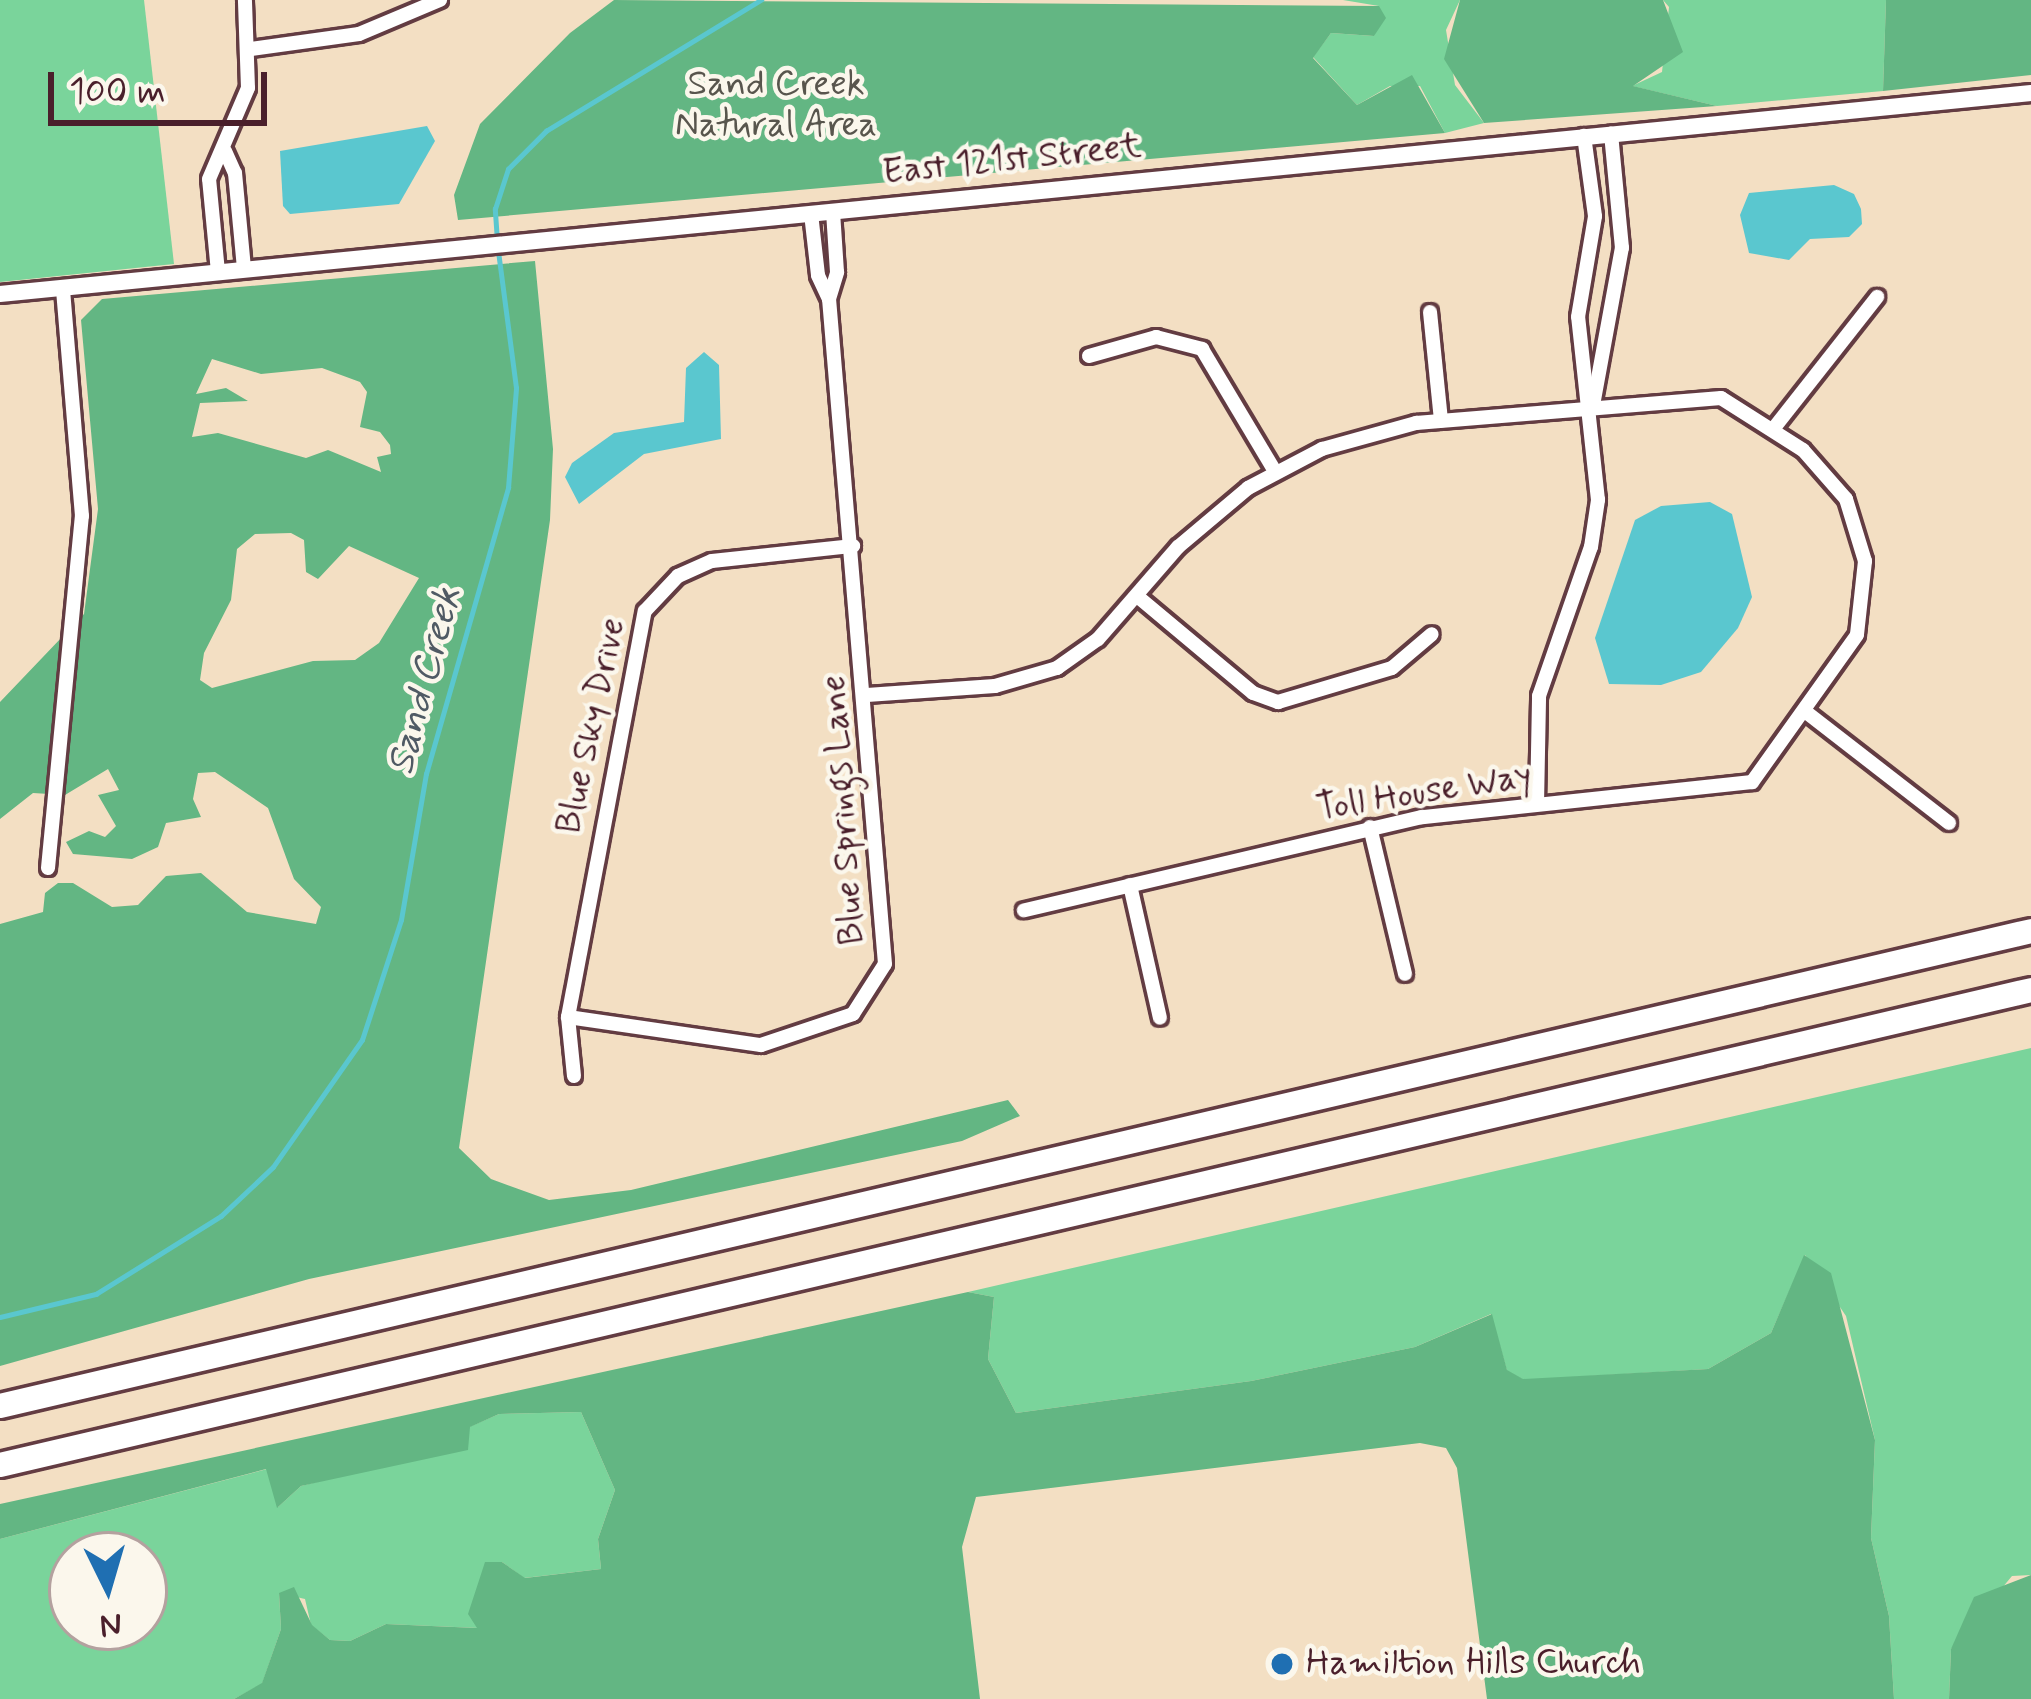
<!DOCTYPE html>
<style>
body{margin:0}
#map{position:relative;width:2031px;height:1699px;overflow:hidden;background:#f3dfc3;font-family:Mynerve,sans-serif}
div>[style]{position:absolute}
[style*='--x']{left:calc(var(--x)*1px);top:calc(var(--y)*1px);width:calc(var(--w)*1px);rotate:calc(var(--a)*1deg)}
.green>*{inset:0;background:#7ad49b}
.forest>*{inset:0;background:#63b683}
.water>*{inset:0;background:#5ac7cf}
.stream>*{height:4.5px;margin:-2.25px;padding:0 2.25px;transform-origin:2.25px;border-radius:2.25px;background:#5ac7cf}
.roads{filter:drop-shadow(3px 0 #633c42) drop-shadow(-3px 0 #633c42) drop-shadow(0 3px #633c42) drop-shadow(0 -3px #633c42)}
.minor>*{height:14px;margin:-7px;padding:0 7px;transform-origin:7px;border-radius:7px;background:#fff}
.tertiary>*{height:16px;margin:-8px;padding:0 8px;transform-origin:8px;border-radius:8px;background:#fff}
.motorway>*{height:24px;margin:-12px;padding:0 12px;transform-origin:12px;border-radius:12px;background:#fff}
.dots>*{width:33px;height:33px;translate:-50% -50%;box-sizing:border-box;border:6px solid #fbf7ec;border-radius:50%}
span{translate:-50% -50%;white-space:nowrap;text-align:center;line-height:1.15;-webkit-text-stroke:9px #fbf7ec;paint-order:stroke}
.park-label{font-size:36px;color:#58554d}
.street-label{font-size:36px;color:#4a1f2b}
.poi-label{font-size:36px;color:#4a1f2b}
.left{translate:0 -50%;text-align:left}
.water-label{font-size:39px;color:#505a64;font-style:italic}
.north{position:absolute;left:48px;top:1531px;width:120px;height:120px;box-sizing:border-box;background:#fbf7ec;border:3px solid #b4a19f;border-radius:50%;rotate:175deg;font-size:33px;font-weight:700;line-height:48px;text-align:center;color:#4a1f2b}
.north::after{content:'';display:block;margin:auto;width:42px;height:54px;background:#1f6fb2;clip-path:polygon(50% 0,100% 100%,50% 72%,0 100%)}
.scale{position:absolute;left:48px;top:72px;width:219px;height:54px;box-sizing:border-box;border:6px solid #4a1f2b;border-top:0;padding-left:15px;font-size:36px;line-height:42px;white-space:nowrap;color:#4a1f2b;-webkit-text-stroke:9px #fbf7ec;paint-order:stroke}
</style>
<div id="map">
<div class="green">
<i style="clip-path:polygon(0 0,144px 0,174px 264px,0 282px)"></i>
<i style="clip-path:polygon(1343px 0,1460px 0,1446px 30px,1455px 85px,1484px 123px,1445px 133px,1420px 86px,1390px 86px,1357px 105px,1313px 57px,1331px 33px,1374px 36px,1379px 6px)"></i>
<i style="clip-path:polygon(1663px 0,1886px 0,1883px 91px,1717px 106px,1632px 86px,1662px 72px,1669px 7px)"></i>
<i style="clip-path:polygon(2031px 1048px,2031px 1575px,2012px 1576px,1951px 1649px,1949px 1699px,1894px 1699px,1889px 1616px,1871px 1538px,1875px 1440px,1846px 1316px,1805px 1255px,1771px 1333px,1708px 1369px,1524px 1380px,1507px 1371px,1491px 1314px,1415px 1347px,1251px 1381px,1016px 1413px,988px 1359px,994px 1297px,968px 1292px)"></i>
<i style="clip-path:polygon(evenodd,581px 1412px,615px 1490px,598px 1539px,601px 1569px,524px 1578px,502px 1562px,478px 1628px,386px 1624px,350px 1641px,330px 1640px,311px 1625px,305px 1599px,279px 1593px,281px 1629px,262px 1684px,234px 1699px,0 1699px,0 1539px,267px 1469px,278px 1507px,301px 1486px,379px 1466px,499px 1414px,581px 1412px,72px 1555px,144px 1555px,144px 1627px,72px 1627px,72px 1555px)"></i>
</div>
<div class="forest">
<i style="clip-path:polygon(614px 0,1379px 6px,1386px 18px,1374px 36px,1331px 33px,1313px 58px,1357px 105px,1412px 75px,1445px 133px,458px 220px,454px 195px,480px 124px,570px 33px)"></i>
<i style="clip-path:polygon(1460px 0,1663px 0,1683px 52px,1633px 86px,1717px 106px,1484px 123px,1444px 59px)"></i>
<i style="clip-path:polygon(1886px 0,2031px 0,2031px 75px,1883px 91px)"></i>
<i style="clip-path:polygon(evenodd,535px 261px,553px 449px,550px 520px,459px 1148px,491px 1179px,549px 1200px,631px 1190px,1008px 1100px,1020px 1116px,962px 1141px,309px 1279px,0 1366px,0 924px,43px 912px,45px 893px,58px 883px,73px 883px,112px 907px,138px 905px,166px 876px,201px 873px,247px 912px,316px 924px,321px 907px,294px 879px,268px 808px,215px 772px,198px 773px,193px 799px,201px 817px,166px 823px,158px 847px,132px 859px,73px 854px,66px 842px,89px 831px,105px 837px,116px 826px,98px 795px,119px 790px,108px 769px,65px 795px,33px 793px,0 819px,0 702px,84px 614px,98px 509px,81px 320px,102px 299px,535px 261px,212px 359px,261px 374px,322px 368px,360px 382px,367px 392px,360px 427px,380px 432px,390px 445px,391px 454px,377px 457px,381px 472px,328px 450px,306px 458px,218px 433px,192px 437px,200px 403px,248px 401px,226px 388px,196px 394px,212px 359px,535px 261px,291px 533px,304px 540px,306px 572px,318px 579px,349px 546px,419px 578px,379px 643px,355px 660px,313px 661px,212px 688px,200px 680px,204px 653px,231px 600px,237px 549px,255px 534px,291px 533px)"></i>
<i style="clip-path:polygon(1804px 1255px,1831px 1273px,1875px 1440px,1871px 1538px,1889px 1616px,1894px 1699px,1487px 1699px,1457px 1468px,1446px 1448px,1420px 1443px,976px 1497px,962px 1547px,980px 1699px,234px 1699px,262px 1683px,281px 1629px,279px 1593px,294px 1587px,312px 1625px,330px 1640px,350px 1641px,386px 1624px,477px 1628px,468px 1614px,485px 1562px,502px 1562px,525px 1578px,601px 1569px,598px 1539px,615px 1490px,581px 1412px,499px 1414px,470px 1427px,468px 1450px,301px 1486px,277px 1508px,266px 1469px,0 1539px,0 1504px,968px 1292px,994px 1297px,988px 1359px,1016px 1413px,1251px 1381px,1415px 1347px,1492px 1314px,1507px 1370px,1523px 1379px,1708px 1369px,1771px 1333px)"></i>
<i style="clip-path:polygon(2031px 1575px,2031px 1699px,1949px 1699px,1951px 1649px,1974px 1597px)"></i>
</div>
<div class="water">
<i style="clip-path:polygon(427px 126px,435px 141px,399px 204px,290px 214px,283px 206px,280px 151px)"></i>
<i style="clip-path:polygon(1834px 185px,1854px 194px,1861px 209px,1862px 224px,1849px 237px,1810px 239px,1789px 260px,1749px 253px,1740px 215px,1749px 193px)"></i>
<i style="clip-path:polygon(704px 352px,719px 365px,721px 439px,644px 454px,579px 504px,565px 477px,572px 463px,614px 433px,684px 422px,686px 368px)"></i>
<i style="clip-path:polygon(1710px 502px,1732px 514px,1752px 597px,1738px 628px,1701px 672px,1661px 685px,1609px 684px,1595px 638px,1635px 520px,1661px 506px)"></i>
</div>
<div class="stream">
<i style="--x:497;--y:241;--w:32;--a:-94"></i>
<i style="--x:495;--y:209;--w:42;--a:-72"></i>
<i style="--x:508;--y:169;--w:54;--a:-45"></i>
<i style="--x:546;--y:131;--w:252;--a:-31.4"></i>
<i style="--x:0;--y:1317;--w:99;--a:-13.5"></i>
<i style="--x:96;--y:1294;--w:147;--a:-32"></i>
<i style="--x:221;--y:1216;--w:71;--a:-43.3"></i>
<i style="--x:273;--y:1167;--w:155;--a:-55"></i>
<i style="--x:362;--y:1040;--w:126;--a:-72"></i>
<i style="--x:401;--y:920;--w:148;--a:-80.3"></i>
<i style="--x:426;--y:774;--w:298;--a:-74"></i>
<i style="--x:508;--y:488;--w:100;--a:-85.4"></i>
<i style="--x:516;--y:388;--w:137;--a:-97.5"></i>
</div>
<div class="roads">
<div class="minor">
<i style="--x:251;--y:49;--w:109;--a:-7.9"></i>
<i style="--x:359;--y:34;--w:88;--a:-22.8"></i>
<i style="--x:225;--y:151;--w:24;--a:66"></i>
<i style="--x:235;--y:173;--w:96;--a:84.6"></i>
<i style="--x:218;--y:272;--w:93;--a:-95.5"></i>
<i style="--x:209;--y:179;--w:99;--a:-66.8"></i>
<i style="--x:248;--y:88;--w:88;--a:-92"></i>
<i style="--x:829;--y:299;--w:28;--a:-73"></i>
<i style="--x:837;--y:272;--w:60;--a:-93.8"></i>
<i style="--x:1430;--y:312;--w:109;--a:84.2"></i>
<i style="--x:1089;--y:356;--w:70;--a:-15.8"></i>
<i style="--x:1156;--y:337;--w:48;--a:14.6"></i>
<i style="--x:1202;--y:349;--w:144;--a:59.2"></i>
<i style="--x:1594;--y:400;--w:155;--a:-79.6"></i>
<i style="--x:1622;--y:248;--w:115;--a:-95.5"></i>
<i style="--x:1774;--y:428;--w:167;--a:-51.8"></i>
<i style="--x:1137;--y:596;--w:151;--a:39.9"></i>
<i style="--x:1253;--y:693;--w:27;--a:20"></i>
<i style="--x:1278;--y:702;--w:119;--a:-16.6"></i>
<i style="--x:1392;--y:668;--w:52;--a:-40.4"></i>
<i style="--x:867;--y:695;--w:128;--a:-4"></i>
<i style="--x:995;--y:686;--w:65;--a:-16.2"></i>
<i style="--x:1057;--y:668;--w:50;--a:-35.3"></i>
<i style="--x:1098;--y:639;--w:122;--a:-49"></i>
<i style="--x:1178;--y:547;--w:92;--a:-40.1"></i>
<i style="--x:1248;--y:488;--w:84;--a:-27.8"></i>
<i style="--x:1322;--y:449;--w:98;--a:-15.5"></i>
<i style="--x:1416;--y:423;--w:306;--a:-4.7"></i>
<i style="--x:1721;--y:398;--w:97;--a:32.4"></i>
<i style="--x:1803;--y:450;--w:65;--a:48.7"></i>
<i style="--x:1846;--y:499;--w:65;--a:73"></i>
<i style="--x:1865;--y:561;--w:74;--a:96.2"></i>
<i style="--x:1857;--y:635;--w:181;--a:125.5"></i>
<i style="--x:1752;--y:782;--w:332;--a:173.9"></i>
<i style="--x:1422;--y:817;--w:409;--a:166.8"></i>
<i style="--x:1806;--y:712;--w:181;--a:37.8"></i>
<i style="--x:1537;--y:804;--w:108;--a:-88.9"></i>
<i style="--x:1539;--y:696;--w:158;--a:-70.8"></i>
<i style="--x:1591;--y:547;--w:48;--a:-81.5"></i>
<i style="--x:1598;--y:500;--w:184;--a:-96.2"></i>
<i style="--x:1578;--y:317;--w:102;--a:-80.4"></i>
<i style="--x:1595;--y:216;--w:81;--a:-97.8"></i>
<i style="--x:1370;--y:827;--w:151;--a:76.6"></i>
<i style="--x:48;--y:868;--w:354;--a:-84.5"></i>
<i style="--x:82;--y:516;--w:229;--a:-94.8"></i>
<i style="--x:1130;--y:885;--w:136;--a:77.3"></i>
<i style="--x:568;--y:1017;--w:195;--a:8.3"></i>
<i style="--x:761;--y:1045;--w:97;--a:-18.6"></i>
<i style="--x:853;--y:1014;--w:59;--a:-57.4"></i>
<i style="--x:885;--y:964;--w:667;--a:-94.81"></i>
<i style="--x:829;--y:299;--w:26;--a:-115"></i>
<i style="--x:818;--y:275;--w:61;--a:-96.5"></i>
<i style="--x:574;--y:1076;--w:59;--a:-95.8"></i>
<i style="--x:568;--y:1017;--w:413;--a:-79.3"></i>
<i style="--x:645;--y:611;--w:48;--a:-46.7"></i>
<i style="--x:678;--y:576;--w:37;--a:-24"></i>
<i style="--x:712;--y:561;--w:142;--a:-6.1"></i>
</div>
<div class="tertiary">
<i style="--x:0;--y:294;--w:2041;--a:-5.65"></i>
</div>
<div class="motorway">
<i style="--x:0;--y:1406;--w:2086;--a:-13.16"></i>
<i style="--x:0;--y:1465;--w:2086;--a:-13.16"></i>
</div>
</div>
<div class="dots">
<i style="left:1282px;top:1664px;background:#1f6fb2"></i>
</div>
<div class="park-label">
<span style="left:776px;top:105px">Sand Creek<br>Natural Area</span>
</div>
<div class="street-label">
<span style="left:1012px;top:160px;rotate:-6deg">East 121st Street</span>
<span style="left:592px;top:726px;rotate:-78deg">Blue Sky Drive</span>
<span style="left:1424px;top:793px;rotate:-9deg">Toll House Way</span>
<span style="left:844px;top:810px;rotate:-94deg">Blue Springs Lane</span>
</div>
<div class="poi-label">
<span class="left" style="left:1306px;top:1664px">Hamiltion Hills Church</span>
</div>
<div class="water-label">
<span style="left:426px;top:681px;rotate:-75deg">Sand Creek</span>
</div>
<div class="north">N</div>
<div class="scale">100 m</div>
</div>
